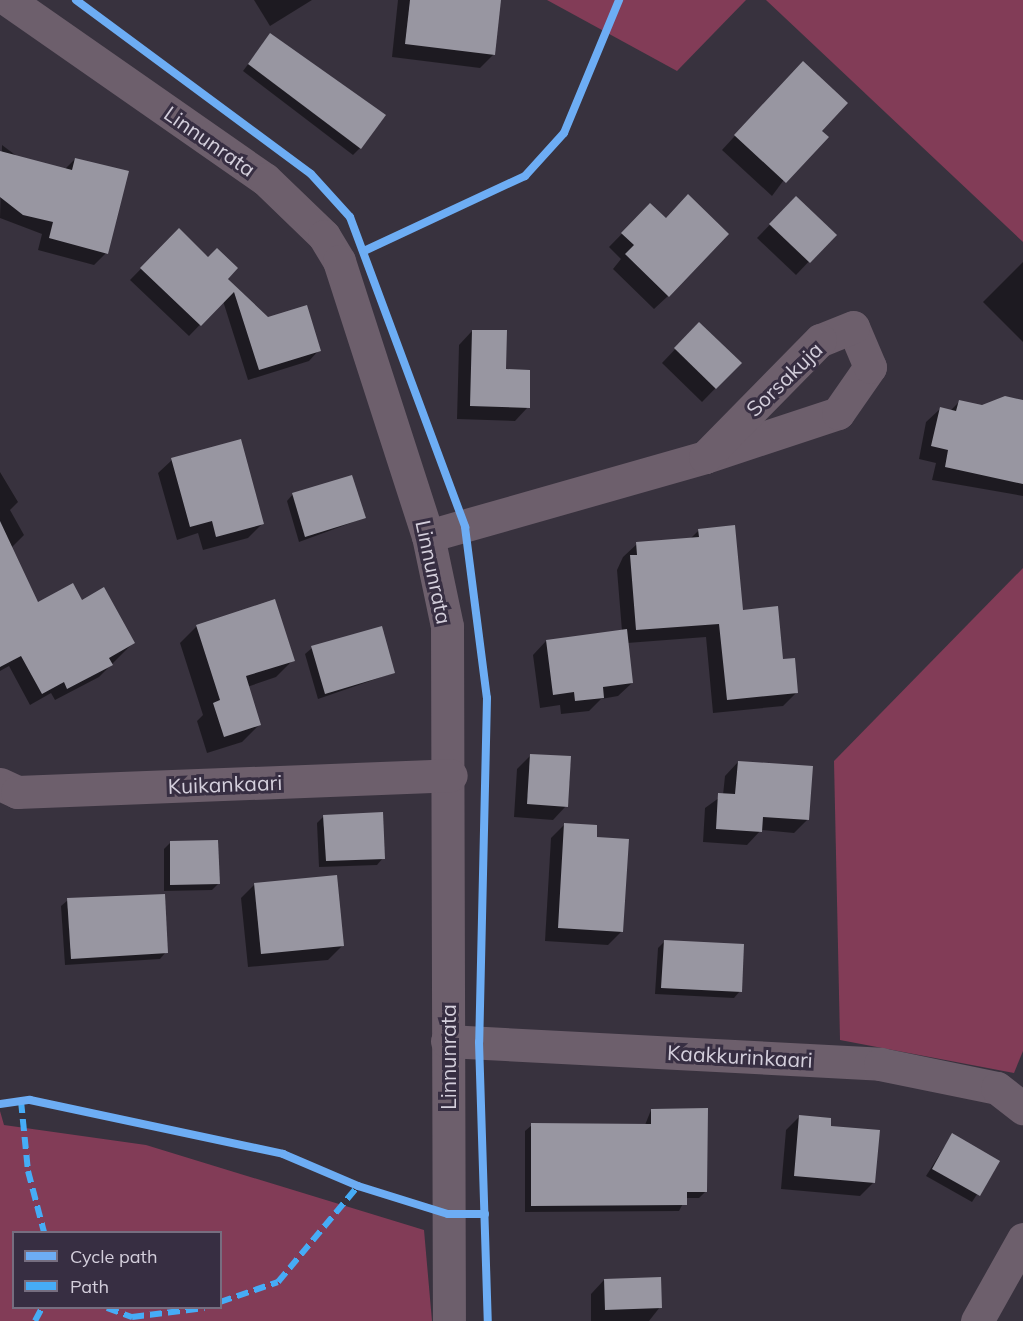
<!DOCTYPE html>
<style>
body{margin:0}
#map{position:relative;width:1023px;height:1321px;overflow:hidden;background:#38323e;font-family:Mulish,sans-serif}
div>[style]{position:absolute}
[style*='--x']{left:calc(var(--x)*1px);top:calc(var(--y)*1px);width:calc(var(--w)*1px);rotate:calc(var(--a)*1deg)}
.green>*{inset:0;background:#823c57}
.shadow>*{inset:0;background:#0007}
.building>*{inset:0;background:#9896a1}
.minor>*{height:33px;margin:-16.5px;padding:0 16.5px;transform-origin:16.5px;border-radius:16.5px;background:#6d5f6c}
.quiet>*{height:6px;margin-top:-3px;transform-origin:0;background:repeating-linear-gradient(90deg,#46acf6 0 12px,transparent 0 18px)}
.cycleway>*{height:8px;margin:-4px;padding:0 4px;transform-origin:4px;border-radius:4px;background:#6dadf4}
span{translate:-50% -50%;white-space:nowrap;text-align:center;line-height:1.15;-webkit-text-stroke:6px #372e42;paint-order:stroke}
.street-label{font-size:21px;color:#d4cfdc}
.legend{position:absolute;left:12px;top:1231px;width:210px;height:78px;box-sizing:border-box;background:#372e42;border:2px solid #766e80;margin:0;padding:8px 10px;list-style:none;font-size:18px;color:#d4cfdc}
.legend li{display:flex;align-items:center;gap:12px;height:30px}
.legend b{width:30px;border:2px solid #766e80}
</style>
<div id="map">
<div class="green">
<i style="clip-path:polygon(547px 0,746px 0,677px 71px)"></i>
<i style="clip-path:polygon(766px 0,1023px 0,1023px 242px)"></i>
<i style="clip-path:polygon(1023px 568px,1023px 1051px,1014px 1073px,840px 1040px,834px 761px)"></i>
<i style="clip-path:polygon(evenodd,0 1111px,4px 1125px,146px 1145px,424px 1230px,432px 1321px,0 1321px,0 1111px,14px 1232px,220px 1232px,220px 1308px,14px 1308px,14px 1232px)"></i>
</div>
<div class="shadow">
<i style="clip-path:polygon(254px 0,312px 0,270px 26px)"></i>
<i style="clip-path:polygon(398px 0,500px 0,493px 55px,480px 68px,392px 57px)"></i>
<i style="clip-path:polygon(270px 35px,360px 148px,353px 155px,243px 71px)"></i>
<i style="clip-path:polygon(789px 77px,820px 131px,772px 196px,722px 150px)"></i>
<i style="clip-path:polygon(2px 145px,18px 157px,65px 169px,75px 159px,106px 253px,94px 265px,38px 250px,42px 234px,0 218px)"></i>
<i style="clip-path:polygon(796px 198px,834px 235px,796px 275px,757px 238px)"></i>
<i style="clip-path:polygon(650px 205px,668px 296px,654px 309px,613px 269px,621px 259px,609px 247px)"></i>
<i style="clip-path:polygon(179px 230px,268px 319px,319px 350px,309px 361px,248px 380px,223px 301px,189px 336px,130px 280px)"></i>
<i style="clip-path:polygon(1023px 262px,1023px 342px,983px 302px)"></i>
<i style="clip-path:polygon(699px 324px,740px 363px,702px 402px,662px 363px)"></i>
<i style="clip-path:polygon(472px 331px,528px 407px,515px 421px,457px 419px,459px 345px)"></i>
<i style="clip-path:polygon(1023px 401px,1023px 496px,932px 480px,936px 463px,919px 459px,926px 422px,940px 409px,950px 411px,959px 402px,982px 407px)"></i>
<i style="clip-path:polygon(172px 460px,262px 524px,248px 538px,203px 550px,198px 533px,177px 540px,158px 473px)"></i>
<i style="clip-path:polygon(0 472px,18px 502px,10px 510px,24px 535px,11px 548px,37px 604px,81px 602px,133px 643px,99px 677px,55px 700px,51px 693px,30px 705px,9px 666px,0 671px)"></i>
<i style="clip-path:polygon(293px 494px,364px 518px,299px 542px,287px 501px)"></i>
<i style="clip-path:polygon(699px 530px,742px 611px,782px 661px,797px 692px,783px 706px,713px 713px,706px 637px,627px 643px,632px 683px,618px 696px,601px 699px,589px 711px,561px 714px,560px 705px,540px 708px,533px 655px,546px 641px,622px 631px,617px 570px,623px 557px,637px 544px,690px 539px)"></i>
<i style="clip-path:polygon(197px 626px,293px 660px,276px 677px,247px 687px,259px 725px,242px 742px,207px 753px,197px 721px,203px 715px,180px 643px)"></i>
<i style="clip-path:polygon(312px 648px,393px 673px,318px 699px,305px 654px)"></i>
<i style="clip-path:polygon(531px 755px,566px 806px,553px 820px,514px 817px,517px 769px)"></i>
<i style="clip-path:polygon(738px 762px,808px 819px,794px 833px,761px 830px,747px 845px,703px 842px,705px 808px,723px 795px,725px 776px)"></i>
<i style="clip-path:polygon(324px 816px,383px 858px,377px 865px,319px 867px,317px 823px)"></i>
<i style="clip-path:polygon(564px 825px,622px 931px,608px 945px,545px 941px,551px 838px)"></i>
<i style="clip-path:polygon(170px 843px,218px 884px,212px 890px,164px 891px,164px 849px)"></i>
<i style="clip-path:polygon(255px 884px,342px 946px,328px 960px,248px 967px,241px 898px)"></i>
<i style="clip-path:polygon(68px 900px,166px 952px,160px 959px,65px 965px,61px 906px)"></i>
<i style="clip-path:polygon(664px 942px,740px 991px,734px 998px,655px 994px,658px 948px)"></i>
<i style="clip-path:polygon(651px 1110px,706px 1191px,699px 1198px,686px 1198px,679px 1211px,525px 1212px,525px 1131px,532px 1125px,645px 1125px)"></i>
<i style="clip-path:polygon(800px 1116px,874px 1182px,860px 1196px,781px 1189px,786px 1130px)"></i>
<i style="clip-path:polygon(952px 1135px,998px 1162px,972px 1202px,926px 1176px)"></i>
<i style="clip-path:polygon(604px 1280px,660px 1307px,649px 1321px,591px 1321px,591px 1294px)"></i>
</div>
<div class="building">
<i style="clip-path:polygon(410px 0,501px 0,495px 55px,405px 44px)"></i>
<i style="clip-path:polygon(270px 33px,386px 115px,361px 149px,248px 64px)"></i>
<i style="clip-path:polygon(803px 61px,848px 103px,822px 131px,829px 137px,786px 183px,734px 135px)"></i>
<i style="clip-path:polygon(0 151px,72px 170px,75px 158px,129px 171px,108px 254px,49px 238px,53px 222px,23px 215px,0 197px)"></i>
<i style="clip-path:polygon(688px 194px,729px 234px,669px 297px,625px 254px,634px 245px,621px 233px,650px 203px,666px 218px)"></i>
<i style="clip-path:polygon(796px 196px,837px 235px,810px 263px,769px 224px)"></i>
<i style="clip-path:polygon(179px 228px,208px 257px,217px 248px,238px 268px,228px 279px,268px 317px,307px 305px,321px 351px,259px 370px,234px 292px,201px 326px,140px 268px)"></i>
<i style="clip-path:polygon(699px 322px,742px 363px,716px 389px,674px 348px)"></i>
<i style="clip-path:polygon(472px 330px,507px 330px,506px 369px,530px 370px,530px 408px,470px 406px)"></i>
<i style="clip-path:polygon(1005px 396px,1023px 400px,1023px 484px,945px 467px,948px 450px,931px 446px,940px 407px,956px 411px,959px 400px,982px 405px)"></i>
<i style="clip-path:polygon(241px 439px,264px 524px,216px 537px,212px 521px,190px 527px,171px 458px)"></i>
<i style="clip-path:polygon(352px 475px,366px 518px,305px 537px,292px 493px)"></i>
<i style="clip-path:polygon(0 521px,38px 602px,73px 583px,82px 600px,104px 587px,135px 643px,109px 658px,113px 665px,67px 689px,64px 682px,42px 694px,21px 656px,0 667px)"></i>
<i style="clip-path:polygon(735px 525px,743px 610px,778px 606px,783px 659px,795px 658px,798px 693px,727px 700px,719px 624px,636px 630px,630px 555px,637px 555px,636px 542px,699px 537px,698px 529px)"></i>
<i style="clip-path:polygon(275px 599px,295px 661px,246px 676px,261px 725px,224px 737px,213px 703px,220px 700px,196px 625px)"></i>
<i style="clip-path:polygon(382px 626px,395px 673px,325px 694px,311px 646px)"></i>
<i style="clip-path:polygon(627px 629px,633px 683px,603px 687px,604px 698px,575px 701px,574px 692px,553px 695px,546px 640px)"></i>
<i style="clip-path:polygon(530px 754px,571px 756px,568px 807px,527px 804px)"></i>
<i style="clip-path:polygon(738px 761px,813px 766px,809px 820px,763px 817px,762px 832px,716px 829px,718px 793px,735px 794px)"></i>
<i style="clip-path:polygon(383px 812px,385px 859px,326px 861px,323px 815px)"></i>
<i style="clip-path:polygon(564px 823px,597px 825px,597px 837px,629px 839px,623px 932px,558px 928px)"></i>
<i style="clip-path:polygon(218px 840px,220px 884px,170px 885px,170px 841px)"></i>
<i style="clip-path:polygon(337px 875px,344px 946px,261px 954px,254px 883px)"></i>
<i style="clip-path:polygon(165px 894px,168px 953px,71px 959px,67px 898px)"></i>
<i style="clip-path:polygon(664px 940px,744px 944px,742px 992px,661px 988px)"></i>
<i style="clip-path:polygon(708px 1108px,707px 1192px,687px 1192px,687px 1205px,531px 1206px,531px 1123px,651px 1124px,651px 1109px)"></i>
<i style="clip-path:polygon(799px 1115px,831px 1118px,831px 1126px,880px 1130px,875px 1183px,794px 1176px)"></i>
<i style="clip-path:polygon(952px 1133px,1000px 1161px,980px 1196px,932px 1169px)"></i>
<i style="clip-path:polygon(661px 1277px,662px 1308px,605px 1310px,604px 1279px)"></i>
</div>
<div class="minor">
<i style="--x:8;--y:0;--w:313;--a:34.9"></i>
<i style="--x:265;--y:179;--w:82;--a:44"></i>
<i style="--x:324;--y:236;--w:29;--a:59"></i>
<i style="--x:339;--y:261;--w:289;--a:72.1"></i>
<i style="--x:428;--y:536;--w:92;--a:78.1"></i>
<i style="--x:447;--y:626;--w:695;--a:89.84"></i>
<i style="--x:428;--y:536;--w:288;--a:-15.9"></i>
<i style="--x:705;--y:457;--w:140;--a:-18.3"></i>
<i style="--x:838;--y:413;--w:56;--a:-55.2"></i>
<i style="--x:870;--y:367;--w:43;--a:-113"></i>
<i style="--x:853;--y:327;--w:35;--a:158"></i>
<i style="--x:820;--y:340;--w:164;--a:134.5"></i>
<i style="--x:0;--y:784;--w:19;--a:25"></i>
<i style="--x:17;--y:792;--w:434;--a:-2.2"></i>
<i style="--x:447;--y:1041;--w:434;--a:3"></i>
<i style="--x:880;--y:1064;--w:119;--a:11.6"></i>
<i style="--x:997;--y:1088;--w:33;--a:38"></i>
<i style="--x:977;--y:1321;--w:94;--a:-60.7"></i>
</div>
<div class="quiet">
<i style="--x:21;--y:1101;--w:70;--a:84.3"></i>
<i style="--x:28;--y:1171;--w:63;--a:75.3"></i>
<i style="--x:220;--y:1302;--w:61;--a:-19"></i>
<i style="--x:278;--y:1282;--w:125;--a:-50.2"></i>
<i style="--x:107;--y:1308;--w:27;--a:20"></i>
<i style="--x:132;--y:1317;--w:73;--a:-7.1"></i>
<i style="--x:35;--y:1321;--w:15;--a:-62"></i>
</div>
<div class="cycleway">
<i style="--x:76;--y:0;--w:292;--a:36.5"></i>
<i style="--x:311;--y:174;--w:58;--a:47.8"></i>
<i style="--x:350;--y:217;--w:331;--a:69.6"></i>
<i style="--x:465;--y:527;--w:172;--a:82.7"></i>
<i style="--x:487;--y:698;--w:344;--a:91.3"></i>
<i style="--x:479;--y:1042;--w:279;--a:88.2"></i>
<i style="--x:364;--y:251;--w:178;--a:-25"></i>
<i style="--x:525;--y:176;--w:58;--a:-47.8"></i>
<i style="--x:564;--y:133;--w:144;--a:-67.5"></i>
<i style="--x:0;--y:1104;--w:30;--a:-8"></i>
<i style="--x:30;--y:1100;--w:259;--a:12"></i>
<i style="--x:283;--y:1154;--w:82;--a:23.1"></i>
<i style="--x:358;--y:1186;--w:94;--a:17.3"></i>
<i style="--x:448;--y:1214;--w:37;--a:0"></i>
</div>
<div class="street-label">
<span style="left:210px;top:141px;rotate:35deg">Linnunrata</span>
<span style="left:784px;top:379px;rotate:-44deg">Sorsakuja</span>
<span style="left:434px;top:572px;rotate:78deg">Linnunrata</span>
<span style="left:225px;top:784px;rotate:-2deg">Kuikankaari</span>
<span style="left:740px;top:1056px;rotate:3deg">Kaakkurinkaari</span>
<span style="left:448px;top:1057px;rotate:-90deg">Linnunrata</span>
</div>
<ul class="legend">
<li><b style="height:8px;background:#6dadf4"></b>Cycle path</li>
<li><b style="height:8px;background:#46acf6"></b>Path</li>
</ul>
</div>
